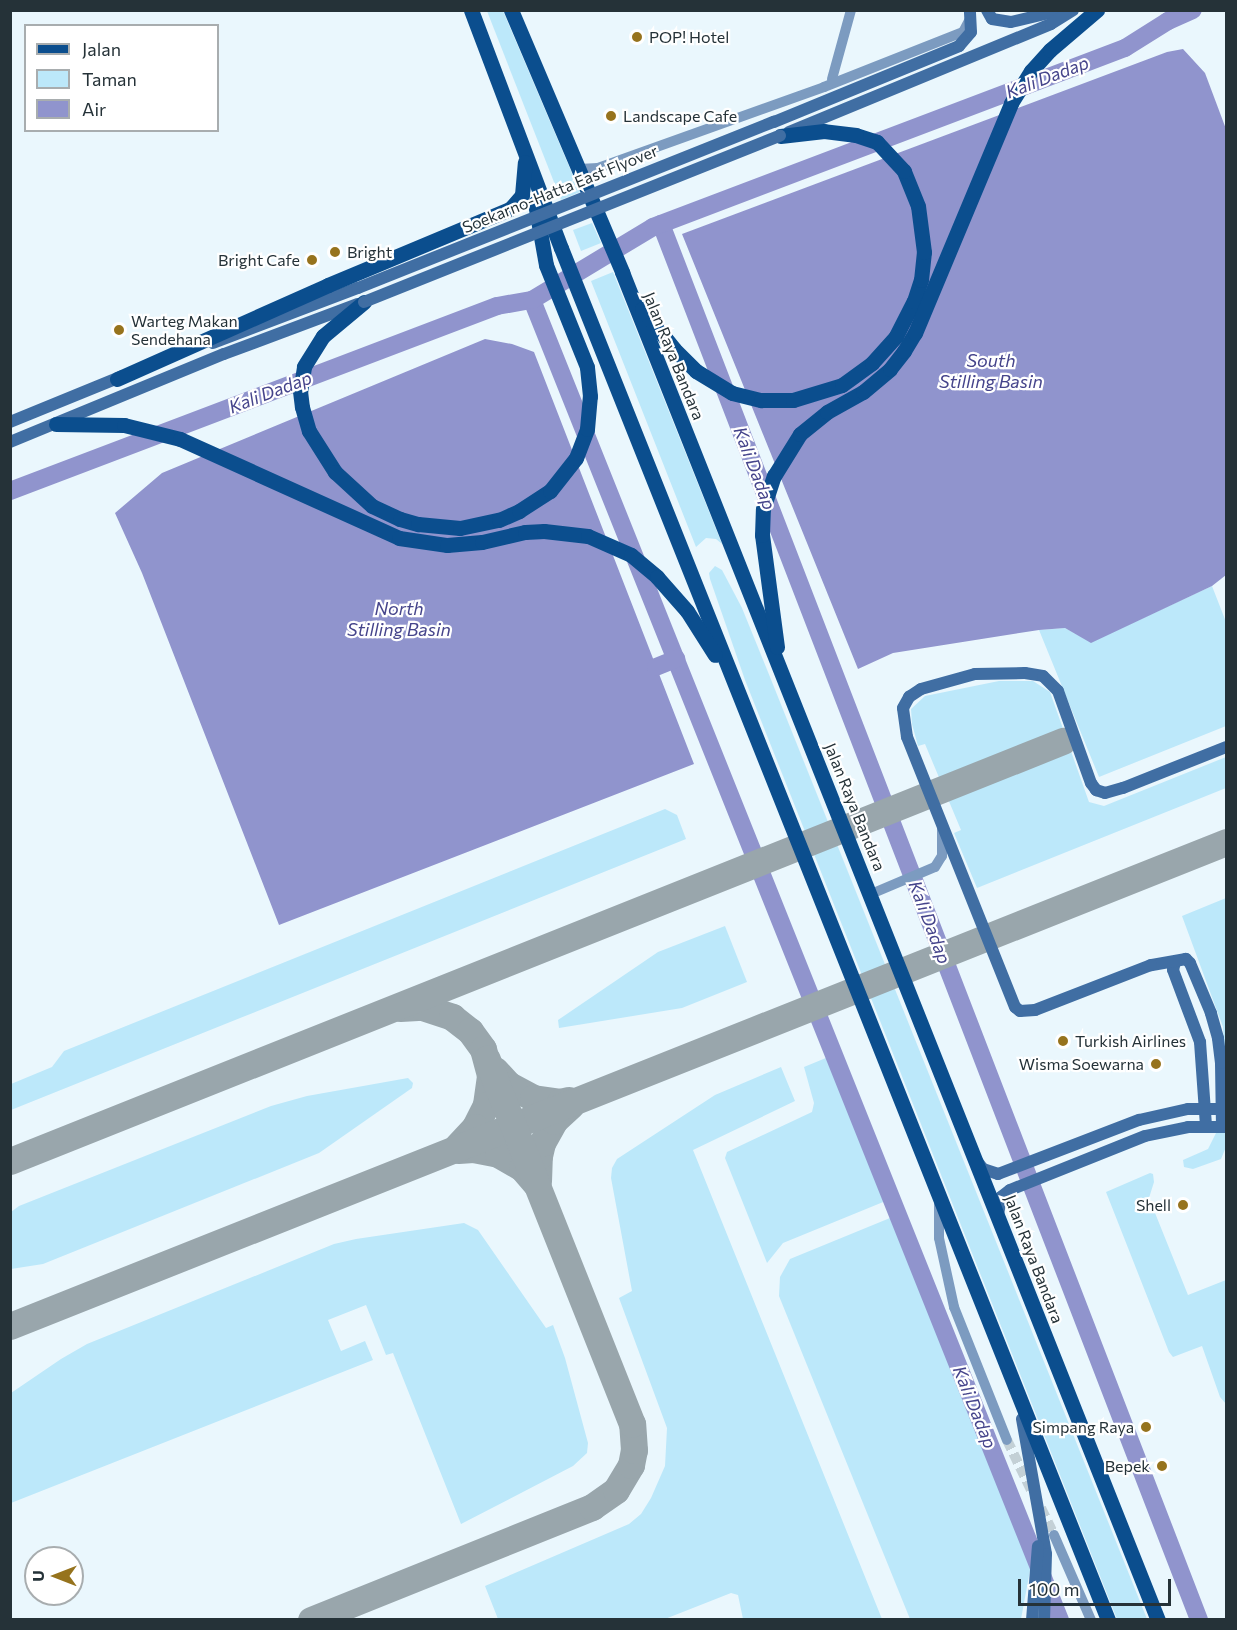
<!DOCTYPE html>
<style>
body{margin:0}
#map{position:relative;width:1237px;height:1630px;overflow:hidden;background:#eaf7fd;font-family:Commissioner,sans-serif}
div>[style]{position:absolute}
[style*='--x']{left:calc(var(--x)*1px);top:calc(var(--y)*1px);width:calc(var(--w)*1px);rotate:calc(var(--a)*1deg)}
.green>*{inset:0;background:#bce8fa}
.water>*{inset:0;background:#9094cd}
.river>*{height:18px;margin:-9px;padding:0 9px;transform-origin:9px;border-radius:9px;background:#9094cd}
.taxiway>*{height:27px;margin:-13.5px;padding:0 13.5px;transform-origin:13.5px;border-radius:13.5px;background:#99a6ac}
.street-tunnel>*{height:10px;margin-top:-5px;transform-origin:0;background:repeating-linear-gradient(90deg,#c3d0d6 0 10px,transparent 0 15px)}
.street>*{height:10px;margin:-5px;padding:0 5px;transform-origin:5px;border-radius:5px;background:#7c9bc0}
.secondary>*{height:12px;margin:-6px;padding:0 6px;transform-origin:6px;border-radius:6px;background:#406ea3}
.primary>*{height:15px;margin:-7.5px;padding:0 7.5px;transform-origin:7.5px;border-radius:7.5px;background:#0b4e8e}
.secondary-bridge>*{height:12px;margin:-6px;padding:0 6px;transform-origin:6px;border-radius:6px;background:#406ea3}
.dots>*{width:16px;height:16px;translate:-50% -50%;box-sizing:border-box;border:3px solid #fff;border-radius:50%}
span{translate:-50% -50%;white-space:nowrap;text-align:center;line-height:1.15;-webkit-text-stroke:4.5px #fff;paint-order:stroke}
.poi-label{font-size:16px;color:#253238}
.left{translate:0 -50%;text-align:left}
.right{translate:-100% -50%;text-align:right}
.street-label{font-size:16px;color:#253238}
.water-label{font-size:18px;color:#45448b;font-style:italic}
.frame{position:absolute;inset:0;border:12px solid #253238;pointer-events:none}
.legend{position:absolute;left:24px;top:24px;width:195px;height:108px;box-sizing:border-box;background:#fff;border:2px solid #a8adaf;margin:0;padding:8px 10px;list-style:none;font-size:18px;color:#253238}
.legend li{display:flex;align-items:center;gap:12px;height:30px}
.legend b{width:30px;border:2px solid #a8adaf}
.north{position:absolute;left:24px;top:1546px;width:60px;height:60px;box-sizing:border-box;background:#fff;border:2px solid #a8adaf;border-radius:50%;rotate:270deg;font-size:16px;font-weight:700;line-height:24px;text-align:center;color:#253238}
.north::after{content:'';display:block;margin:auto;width:21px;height:27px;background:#96731d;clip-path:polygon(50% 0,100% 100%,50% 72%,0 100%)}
.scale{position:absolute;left:1018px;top:1579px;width:153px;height:27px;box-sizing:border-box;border:3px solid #253238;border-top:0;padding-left:8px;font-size:18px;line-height:21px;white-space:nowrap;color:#253238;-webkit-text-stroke:4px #fff;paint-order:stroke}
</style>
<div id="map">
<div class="green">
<i style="clip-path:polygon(487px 11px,503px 11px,580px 192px,561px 200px)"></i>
<i style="clip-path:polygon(592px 223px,601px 243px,581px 251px,573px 230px)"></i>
<i style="clip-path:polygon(613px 272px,722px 544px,716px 539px,706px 538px,696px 547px,591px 281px)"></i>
<i style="clip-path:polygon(715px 566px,722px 570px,742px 608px,770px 677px,1147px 1619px,1117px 1619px,745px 680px,710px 579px,709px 573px)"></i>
<i style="clip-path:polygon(1212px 586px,1226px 622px,1226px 726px,1099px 777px,1039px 630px,1065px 628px,1091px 642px)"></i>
<i style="clip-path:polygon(999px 681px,1033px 681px,1050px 692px,1089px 802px,1104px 806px,1226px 757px,1226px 788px,977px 888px,954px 833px,961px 830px,925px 744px,918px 746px,912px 724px,911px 709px,925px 696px)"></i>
<i style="clip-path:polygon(665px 809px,677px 815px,686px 839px,11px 1110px,11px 1084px,52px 1067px,64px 1051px)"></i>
<i style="clip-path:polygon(1226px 898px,1226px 1090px,1223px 1027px,1182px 916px)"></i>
<i style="clip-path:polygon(725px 926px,747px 982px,682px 1008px,559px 1028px,558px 1020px,658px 952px)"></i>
<i style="clip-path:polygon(838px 1053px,893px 1198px,783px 1243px,767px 1263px,725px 1158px,727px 1152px,812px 1112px,814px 1103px,804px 1067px)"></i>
<i style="clip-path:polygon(781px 1067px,795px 1101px,693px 1150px,882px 1619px,743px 1619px,738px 1595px,731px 1593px,665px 1619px,498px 1619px,485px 1586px,629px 1524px,641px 1514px,651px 1498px,665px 1466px,667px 1428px,619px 1298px,632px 1291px,611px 1178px,612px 1168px,617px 1159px,715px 1095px)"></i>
<i style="clip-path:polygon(408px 1078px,413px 1083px,412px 1088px,319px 1153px,43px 1264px,11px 1269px,11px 1212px,19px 1206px,271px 1106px,307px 1096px)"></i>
<i style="clip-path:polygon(1217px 1131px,1226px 1132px,1226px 1147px,1221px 1159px,1193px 1169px,1184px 1167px,1183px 1160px,1208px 1149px)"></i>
<i style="clip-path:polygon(1150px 1173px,1153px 1174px,1154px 1182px,1149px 1198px,1188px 1295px,1226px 1280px,1226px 1404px,1220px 1397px,1202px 1346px,1173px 1357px,1169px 1352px,1106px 1192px)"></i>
<i style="clip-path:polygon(890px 1218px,1031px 1565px,1021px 1619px,910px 1619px,779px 1296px,780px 1277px,790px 1259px)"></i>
<i style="clip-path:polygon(464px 1223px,478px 1230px,546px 1328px,553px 1325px,565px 1358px,588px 1443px,587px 1453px,573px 1466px,461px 1524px,393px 1353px,386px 1355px,366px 1305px,328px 1320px,341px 1351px,365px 1341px,373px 1360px,11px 1503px,11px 1393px,61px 1359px,87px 1344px,334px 1244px,356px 1239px)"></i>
</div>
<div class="water">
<i style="clip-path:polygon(1183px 49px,1205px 73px,1226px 129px,1226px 575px,1212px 586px,1091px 643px,1065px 628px,1039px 630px,893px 653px,858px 669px,682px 234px,1167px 52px)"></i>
<i style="clip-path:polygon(485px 339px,512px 344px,534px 352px,694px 764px,279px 925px,142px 573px,115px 513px,162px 473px)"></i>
</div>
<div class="river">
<i style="--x:661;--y:224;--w:1496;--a:68.92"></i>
<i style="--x:532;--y:300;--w:1422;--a:68.2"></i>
<i style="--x:10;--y:491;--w:521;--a:-20.8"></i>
<i style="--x:497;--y:306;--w:36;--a:-10"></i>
<i style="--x:532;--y:300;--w:141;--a:-31.1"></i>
<i style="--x:653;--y:227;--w:505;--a:-20.77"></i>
<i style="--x:1125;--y:48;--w:51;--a:-32.1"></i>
<i style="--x:1168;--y:21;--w:27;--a:-24"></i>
<i style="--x:656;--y:667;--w:22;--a:-22"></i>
</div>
<div class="taxiway">
<i style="--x:400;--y:1008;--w:22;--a:-3"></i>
<i style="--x:422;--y:1007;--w:32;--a:18"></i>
<i style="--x:452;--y:1017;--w:23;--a:38"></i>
<i style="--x:470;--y:1031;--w:22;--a:54"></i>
<i style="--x:483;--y:1049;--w:28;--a:75"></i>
<i style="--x:490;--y:1076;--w:29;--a:98"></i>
<i style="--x:486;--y:1105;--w:25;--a:117"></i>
<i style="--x:475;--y:1127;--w:26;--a:133"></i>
<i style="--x:495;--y:1070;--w:21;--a:47"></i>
<i style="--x:509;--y:1085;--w:27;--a:28"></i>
<i style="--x:533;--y:1098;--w:27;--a:8"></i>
<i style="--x:560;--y:1102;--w:9;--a:-13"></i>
<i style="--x:458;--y:1150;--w:15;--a:-4"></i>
<i style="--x:473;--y:1149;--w:25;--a:11"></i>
<i style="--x:498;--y:1154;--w:28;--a:30"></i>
<i style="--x:522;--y:1168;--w:20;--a:49"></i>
<i style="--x:10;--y:1161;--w:1134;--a:-21.75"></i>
<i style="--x:538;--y:1181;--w:25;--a:-88"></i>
<i style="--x:539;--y:1156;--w:13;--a:-77"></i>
<i style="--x:542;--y:1143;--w:25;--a:-61"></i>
<i style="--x:554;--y:1121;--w:23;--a:-43"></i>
<i style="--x:10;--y:1326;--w:1309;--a:-21.7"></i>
<i style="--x:311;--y:1620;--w:303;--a:-21.9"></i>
<i style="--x:592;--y:1507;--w:29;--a:-35"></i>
<i style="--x:616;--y:1490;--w:29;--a:-59"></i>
<i style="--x:631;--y:1465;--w:15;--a:-79"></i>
<i style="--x:634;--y:1450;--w:26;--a:-94"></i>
<i style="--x:632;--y:1424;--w:393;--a:-111.7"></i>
</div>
<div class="street-tunnel">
<i style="--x:1007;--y:1440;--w:58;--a:64.3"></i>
<i style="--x:1041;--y:1508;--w:30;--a:64"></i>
</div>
<div class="street">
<i style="--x:832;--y:79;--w:72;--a:-74.6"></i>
<i style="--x:579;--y:169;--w:19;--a:-3"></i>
<i style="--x:598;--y:168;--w:240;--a:-19.7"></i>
<i style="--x:824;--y:87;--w:149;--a:-21.6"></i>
<i style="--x:963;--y:32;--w:17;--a:-62"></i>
<i style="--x:871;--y:894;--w:69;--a:-22.9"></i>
<i style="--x:935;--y:867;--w:13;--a:-58"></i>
<i style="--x:942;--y:856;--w:27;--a:-90"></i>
<i style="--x:939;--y:1203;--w:35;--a:90"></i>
<i style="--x:939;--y:1238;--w:71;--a:77.7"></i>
<i style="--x:954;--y:1307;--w:143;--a:68.3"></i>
<i style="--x:1054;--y:1535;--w:93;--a:66.5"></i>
</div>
<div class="secondary">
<i style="--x:987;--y:10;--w:10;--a:61"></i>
<i style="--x:992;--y:19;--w:19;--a:9"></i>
<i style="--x:1011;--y:22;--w:51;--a:-13.5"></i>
<i style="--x:774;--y:122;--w:200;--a:-22.3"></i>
<i style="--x:959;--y:46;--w:18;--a:-49"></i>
<i style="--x:971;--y:32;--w:22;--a:-93"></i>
<i style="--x:789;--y:132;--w:283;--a:-22.4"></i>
<i style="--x:1051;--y:24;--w:26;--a:-32"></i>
<i style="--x:213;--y:343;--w:155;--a:-20.8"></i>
<i style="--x:10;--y:422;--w:122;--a:-22.2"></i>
<i style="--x:10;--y:442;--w:231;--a:-22.4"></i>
<i style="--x:224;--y:354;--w:143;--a:-20.5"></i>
<i style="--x:1175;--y:962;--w:8;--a:104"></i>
<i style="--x:1173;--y:970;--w:77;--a:69.4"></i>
<i style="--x:1200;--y:1042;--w:84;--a:85.9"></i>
<i style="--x:1222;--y:1127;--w:64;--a:-90.9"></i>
<i style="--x:1221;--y:1063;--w:25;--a:-97"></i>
<i style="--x:1218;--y:1038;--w:26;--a:-106"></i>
<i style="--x:1211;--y:1013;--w:54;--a:-112.8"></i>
<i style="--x:1190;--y:963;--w:6;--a:-135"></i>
<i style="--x:1186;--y:959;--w:36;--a:170"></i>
<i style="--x:1151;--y:965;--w:124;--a:158.8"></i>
<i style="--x:1035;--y:1010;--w:15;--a:176"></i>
<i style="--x:1020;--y:1011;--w:6;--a:-141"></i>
<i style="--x:1015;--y:1007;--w:291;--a:-111.8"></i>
<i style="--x:907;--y:737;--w:29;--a:-98"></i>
<i style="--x:903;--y:708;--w:13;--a:-61"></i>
<i style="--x:909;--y:697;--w:14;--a:-34"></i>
<i style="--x:921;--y:689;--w:56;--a:-15.5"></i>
<i style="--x:975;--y:674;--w:50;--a:-1.1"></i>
<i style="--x:1025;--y:673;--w:18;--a:9"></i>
<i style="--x:1043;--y:676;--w:21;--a:45"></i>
<i style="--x:1058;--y:691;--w:98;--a:70.3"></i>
<i style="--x:1091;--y:783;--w:9;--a:54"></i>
<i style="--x:1096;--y:790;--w:9;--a:18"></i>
<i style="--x:1105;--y:793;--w:19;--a:-16"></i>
<i style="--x:1123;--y:788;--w:111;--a:-21.7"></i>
<i style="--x:977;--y:1161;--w:10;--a:53"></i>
<i style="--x:983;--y:1169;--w:16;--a:18"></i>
<i style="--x:998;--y:1174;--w:151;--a:-21"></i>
<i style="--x:1139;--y:1120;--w:50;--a:-12.7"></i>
<i style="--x:1188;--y:1109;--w:38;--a:0"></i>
<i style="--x:998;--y:1215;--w:18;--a:-81"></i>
<i style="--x:1001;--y:1197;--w:11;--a:-38"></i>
<i style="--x:1010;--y:1190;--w:145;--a:-21.8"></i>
<i style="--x:1145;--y:1136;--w:44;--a:-11.8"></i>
<i style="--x:1188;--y:1127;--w:38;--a:0"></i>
<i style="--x:1022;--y:1419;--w:137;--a:79.9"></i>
<i style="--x:1046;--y:1554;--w:66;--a:91.7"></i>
<i style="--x:1032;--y:1620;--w:74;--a:-85.4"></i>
</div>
<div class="primary">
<i style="--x:471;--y:10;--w:254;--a:69.3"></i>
<i style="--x:561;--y:248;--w:1477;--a:68.26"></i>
<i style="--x:511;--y:10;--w:285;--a:67"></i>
<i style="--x:622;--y:272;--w:1451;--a:68.32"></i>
<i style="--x:364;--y:302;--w:53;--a:140.3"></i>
<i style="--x:323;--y:336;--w:36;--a:122"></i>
<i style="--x:304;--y:367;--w:24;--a:99"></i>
<i style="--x:300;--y:391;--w:16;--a:83"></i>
<i style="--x:302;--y:407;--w:25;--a:74"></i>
<i style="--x:309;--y:431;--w:49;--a:57.6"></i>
<i style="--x:335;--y:472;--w:50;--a:42.6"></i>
<i style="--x:372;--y:506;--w:31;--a:25"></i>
<i style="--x:400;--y:519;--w:19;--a:16"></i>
<i style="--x:418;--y:524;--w:42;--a:5.4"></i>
<i style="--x:460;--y:528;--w:40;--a:-12"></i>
<i style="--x:499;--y:520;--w:22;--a:-24"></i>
<i style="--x:519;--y:511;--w:37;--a:-33"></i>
<i style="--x:550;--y:491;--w:42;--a:-51.8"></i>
<i style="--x:576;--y:458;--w:31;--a:-69"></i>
<i style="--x:587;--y:429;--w:33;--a:-85"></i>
<i style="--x:590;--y:396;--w:29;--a:-96"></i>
<i style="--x:587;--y:367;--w:110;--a:-111.9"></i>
<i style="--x:546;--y:265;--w:63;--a:-100.1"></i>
<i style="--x:642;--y:309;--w:51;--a:51.3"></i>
<i style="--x:674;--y:349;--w:31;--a:45"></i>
<i style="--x:696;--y:371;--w:42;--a:31.4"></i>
<i style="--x:732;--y:393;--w:30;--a:14"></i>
<i style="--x:761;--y:400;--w:32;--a:0"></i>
<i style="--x:793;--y:400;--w:51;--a:-17"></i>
<i style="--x:842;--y:385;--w:37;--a:-36"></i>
<i style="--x:872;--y:363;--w:36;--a:-48"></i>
<i style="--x:896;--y:336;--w:39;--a:-63"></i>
<i style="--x:914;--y:301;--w:22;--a:-72"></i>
<i style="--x:921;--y:280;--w:28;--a:-84"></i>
<i style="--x:924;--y:252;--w:46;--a:-97.4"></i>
<i style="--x:918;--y:206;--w:38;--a:-112"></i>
<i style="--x:904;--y:171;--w:40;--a:-133"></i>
<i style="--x:877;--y:142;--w:22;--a:-162"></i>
<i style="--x:856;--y:135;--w:32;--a:-173"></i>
<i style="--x:824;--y:131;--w:44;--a:173.5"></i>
<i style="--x:117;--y:379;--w:231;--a:-24"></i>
<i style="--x:328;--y:285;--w:197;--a:-22.7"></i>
<i style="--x:510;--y:209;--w:18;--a:-49"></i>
<i style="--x:522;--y:195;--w:33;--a:-85"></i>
<i style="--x:56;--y:424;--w:68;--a:0.8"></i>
<i style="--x:124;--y:425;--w:58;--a:14"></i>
<i style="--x:180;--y:439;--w:240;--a:24.3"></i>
<i style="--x:399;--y:538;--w:49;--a:8.3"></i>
<i style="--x:447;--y:545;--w:35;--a:-5"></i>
<i style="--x:482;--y:542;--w:44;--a:-13.1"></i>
<i style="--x:525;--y:532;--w:19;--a:-3"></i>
<i style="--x:544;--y:531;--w:44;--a:6.5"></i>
<i style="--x:588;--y:536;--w:47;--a:23.8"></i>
<i style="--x:631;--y:555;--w:34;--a:40"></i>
<i style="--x:657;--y:577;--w:45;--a:48.6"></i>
<i style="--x:687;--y:611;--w:52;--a:57.5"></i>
<i style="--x:777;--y:647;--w:113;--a:-97.6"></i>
<i style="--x:762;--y:535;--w:26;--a:-88"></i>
<i style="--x:763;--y:509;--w:35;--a:-72"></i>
<i style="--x:774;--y:476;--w:49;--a:-58.2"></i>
<i style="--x:800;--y:434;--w:35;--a:-39"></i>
<i style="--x:827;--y:412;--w:41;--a:-29.1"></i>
<i style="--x:863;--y:392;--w:35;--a:-40"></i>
<i style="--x:890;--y:369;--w:23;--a:-52"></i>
<i style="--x:904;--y:351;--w:21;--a:-59"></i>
<i style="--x:915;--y:333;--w:249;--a:-67.3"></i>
<i style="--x:1011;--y:103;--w:38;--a:-58"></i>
<i style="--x:1031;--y:71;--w:28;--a:-48"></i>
<i style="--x:1050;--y:50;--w:62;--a:-40.4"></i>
</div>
<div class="secondary-bridge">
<i style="--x:358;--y:288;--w:448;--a:-21.8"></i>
<i style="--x:364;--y:302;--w:448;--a:-21.8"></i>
</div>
<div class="dots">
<i style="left:637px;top:37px;background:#96731d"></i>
<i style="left:611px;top:116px;background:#96731d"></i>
<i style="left:335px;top:252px;background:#96731d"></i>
<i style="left:312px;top:260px;background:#96731d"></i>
<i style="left:119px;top:330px;background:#96731d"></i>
<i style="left:1063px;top:1041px;background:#96731d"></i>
<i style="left:1156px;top:1064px;background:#96731d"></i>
<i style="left:1183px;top:1205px;background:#96731d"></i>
<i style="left:1146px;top:1427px;background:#96731d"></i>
<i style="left:1162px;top:1466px;background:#96731d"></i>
</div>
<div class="poi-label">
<span class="left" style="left:649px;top:37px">POP! Hotel</span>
<span class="left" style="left:623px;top:116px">Landscape Cafe</span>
<span class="left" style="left:347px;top:252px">Bright</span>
<span class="right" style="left:300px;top:260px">Bright Cafe</span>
<span class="left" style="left:131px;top:330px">Warteg Makan<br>Sendehana</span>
<span class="left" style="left:1075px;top:1041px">Turkish Airlines</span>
<span class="right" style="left:1144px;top:1064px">Wisma Soewarna</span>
<span class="right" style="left:1171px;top:1205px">Shell</span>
<span class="right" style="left:1134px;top:1427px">Simpang Raya</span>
<span class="right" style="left:1150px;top:1466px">Bepek</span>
</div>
<div class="street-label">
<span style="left:560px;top:189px;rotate:-22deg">Soekarno-Hatta East Flyover</span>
<span style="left:674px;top:356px;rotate:68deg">Jalan Raya Bandara</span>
<span style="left:855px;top:807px;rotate:68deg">Jalan Raya Bandara</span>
<span style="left:1034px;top:1259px;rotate:69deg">Jalan Raya Bandara</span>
</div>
<div class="water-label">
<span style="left:1047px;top:77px;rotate:-21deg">Kali Dadap</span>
<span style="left:991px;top:371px">South<br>Stilling Basin</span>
<span style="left:270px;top:392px;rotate:-21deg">Kali Dadap</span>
<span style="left:755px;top:468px;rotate:69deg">Kali Dadap</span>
<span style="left:399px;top:619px">North<br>Stilling Basin</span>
<span style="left:930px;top:922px;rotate:69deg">Kali Dadap</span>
<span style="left:975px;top:1407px;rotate:68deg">Kali Dadap</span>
</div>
<div class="frame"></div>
<ul class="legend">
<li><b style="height:8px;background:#0b4e8e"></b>Jalan</li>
<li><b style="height:16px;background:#bce8fa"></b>Taman</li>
<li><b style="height:16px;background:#9094cd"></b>Air</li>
</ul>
<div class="north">U</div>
<div class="scale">100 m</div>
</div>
